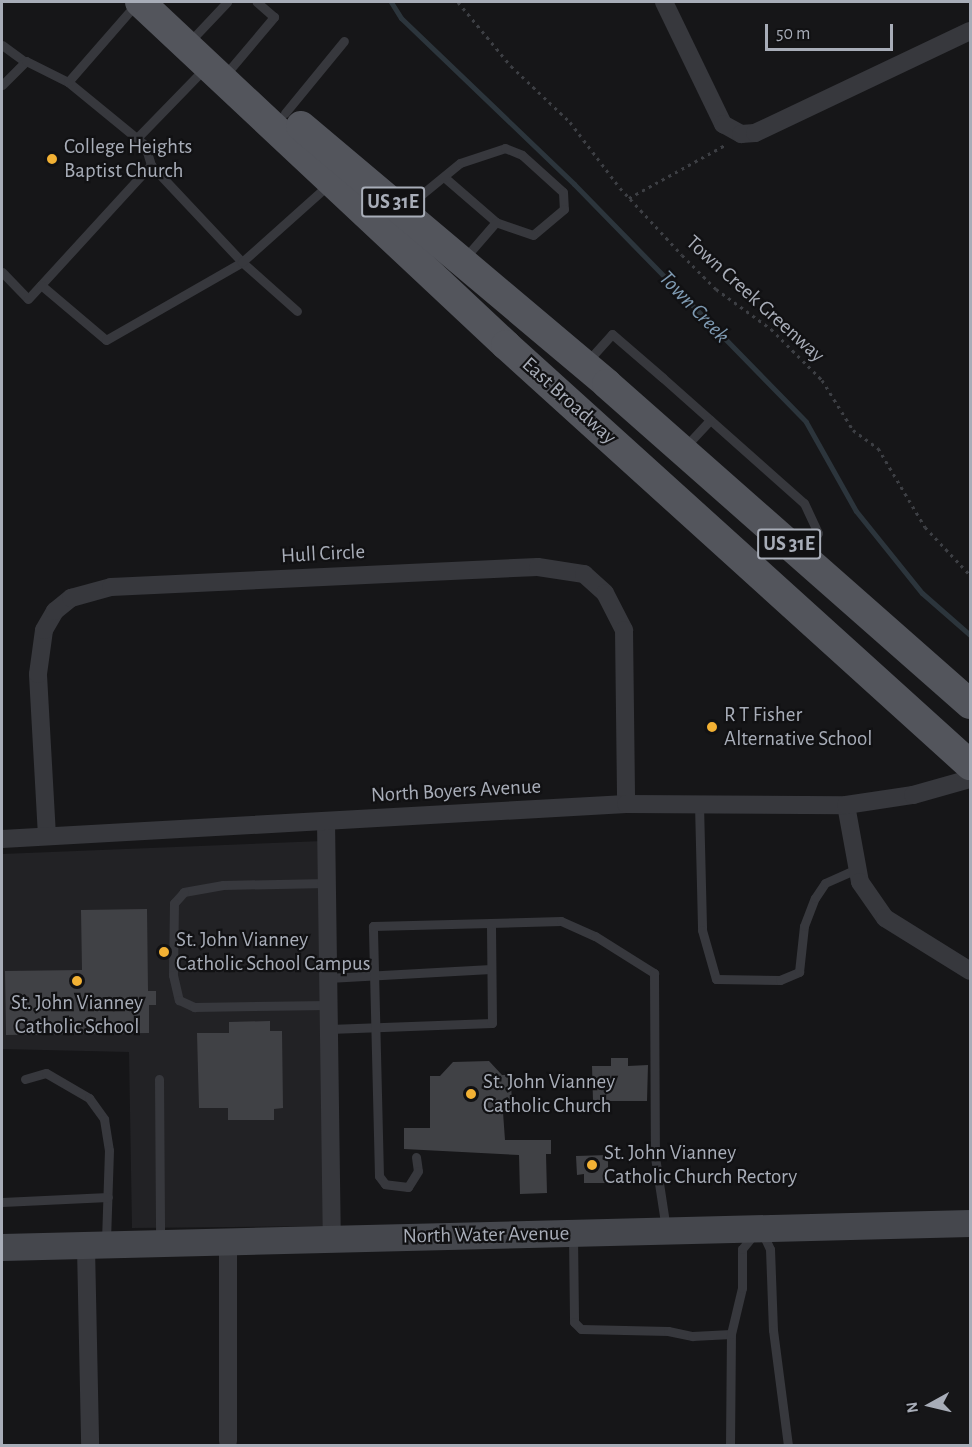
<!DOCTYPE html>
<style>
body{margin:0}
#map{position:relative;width:972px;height:1447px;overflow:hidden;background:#161618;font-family:"Alegreya Sans",sans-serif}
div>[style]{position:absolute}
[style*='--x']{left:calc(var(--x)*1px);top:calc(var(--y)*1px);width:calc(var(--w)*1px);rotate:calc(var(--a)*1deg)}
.built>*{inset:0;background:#222225}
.stream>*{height:5px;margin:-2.5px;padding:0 2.5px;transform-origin:2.5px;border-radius:2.5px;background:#2c353c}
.building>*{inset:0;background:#404145}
.path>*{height:3px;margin-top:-1.5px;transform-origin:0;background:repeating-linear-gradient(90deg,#3d3f44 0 3px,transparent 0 7.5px)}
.lane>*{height:9px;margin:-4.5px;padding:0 4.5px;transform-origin:4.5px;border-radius:4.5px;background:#37383d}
.street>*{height:18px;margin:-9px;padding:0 9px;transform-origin:9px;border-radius:9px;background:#37383d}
.secondary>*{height:27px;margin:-13.5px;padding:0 13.5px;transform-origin:13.5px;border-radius:13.5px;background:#45474d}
.primary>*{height:30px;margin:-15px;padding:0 15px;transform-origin:15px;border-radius:15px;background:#53555c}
.dots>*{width:16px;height:16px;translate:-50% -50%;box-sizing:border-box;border:3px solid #111113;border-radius:50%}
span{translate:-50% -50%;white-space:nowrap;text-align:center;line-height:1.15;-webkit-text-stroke:4.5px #111113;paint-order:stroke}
.shield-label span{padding:2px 4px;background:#111113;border:2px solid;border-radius:4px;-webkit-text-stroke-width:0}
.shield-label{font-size:20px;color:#a8adb8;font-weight:700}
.poi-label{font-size:21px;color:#a8adb8}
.left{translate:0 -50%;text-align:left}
.street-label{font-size:21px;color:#a8adb8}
.water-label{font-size:22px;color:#7f9bb3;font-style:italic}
.frame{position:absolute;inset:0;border:3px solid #a8adb8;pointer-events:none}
.north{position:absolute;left:900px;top:1375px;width:60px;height:60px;-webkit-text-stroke:4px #111113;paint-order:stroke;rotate:262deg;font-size:16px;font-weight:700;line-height:24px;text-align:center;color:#a8adb8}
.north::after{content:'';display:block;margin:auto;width:21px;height:27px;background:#a8adb8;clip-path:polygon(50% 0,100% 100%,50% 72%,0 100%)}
.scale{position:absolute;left:765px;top:24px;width:128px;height:27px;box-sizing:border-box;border:3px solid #a8adb8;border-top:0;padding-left:8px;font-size:18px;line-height:21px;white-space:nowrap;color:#a8adb8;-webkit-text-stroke:4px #111113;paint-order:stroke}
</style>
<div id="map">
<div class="built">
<i style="clip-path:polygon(323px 841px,331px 1226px,132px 1228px,129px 1052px,2px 1049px,2px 854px)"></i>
</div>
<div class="stream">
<i style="--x:391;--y:2;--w:19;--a:58"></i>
<i style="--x:401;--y:18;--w:240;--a:43.8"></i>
<i style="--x:574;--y:184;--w:332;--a:45.7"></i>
<i style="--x:806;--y:422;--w:102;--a:60.7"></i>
<i style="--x:856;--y:511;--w:105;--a:51.2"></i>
<i style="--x:922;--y:593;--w:64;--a:41.2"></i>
</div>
<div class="building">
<i style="clip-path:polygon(147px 909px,148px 991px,156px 991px,156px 1005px,149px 1005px,149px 1033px,6px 1035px,5px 971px,82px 970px,81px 910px)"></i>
<i style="clip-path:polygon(270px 1021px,270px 1031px,282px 1031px,283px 1108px,274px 1109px,274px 1120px,228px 1120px,228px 1108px,199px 1108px,197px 1033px,229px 1033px,229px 1022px)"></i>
<i style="clip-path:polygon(611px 1058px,628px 1058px,628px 1066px,648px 1065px,647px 1101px,593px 1101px,592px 1066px,611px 1066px)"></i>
<i style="clip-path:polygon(489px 1061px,502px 1075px,511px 1075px,512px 1112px,503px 1112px,505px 1140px,551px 1140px,551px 1154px,546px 1154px,547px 1193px,520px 1194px,519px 1155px,404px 1149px,404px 1128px,430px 1128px,430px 1076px,440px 1076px,453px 1062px)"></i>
<i style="clip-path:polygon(608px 1155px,608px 1183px,584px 1183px,584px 1174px,577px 1175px,576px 1156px)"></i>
</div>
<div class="path">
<i style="--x:458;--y:2;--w:83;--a:50.4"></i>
<i style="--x:511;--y:66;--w:81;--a:43.5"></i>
<i style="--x:570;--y:122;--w:83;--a:52.9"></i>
<i style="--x:620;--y:188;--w:91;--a:47.2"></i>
<i style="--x:682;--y:255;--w:48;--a:45"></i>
<i style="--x:716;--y:289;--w:68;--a:36"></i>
<i style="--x:771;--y:329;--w:72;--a:45"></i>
<i style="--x:822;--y:380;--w:59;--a:58.2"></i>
<i style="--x:853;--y:430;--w:31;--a:36"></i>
<i style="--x:878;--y:448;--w:92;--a:59.3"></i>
<i style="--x:925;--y:527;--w:66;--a:46.8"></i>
<i style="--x:629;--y:198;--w:110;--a:-28.9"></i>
</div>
<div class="lane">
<i style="--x:195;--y:36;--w:47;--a:-46.7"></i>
<i style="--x:2;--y:45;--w:29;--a:36"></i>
<i style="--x:231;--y:68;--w:67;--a:-49.9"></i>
<i style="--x:274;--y:17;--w:23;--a:-139"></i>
<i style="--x:2;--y:85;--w:34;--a:-45"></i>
<i style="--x:26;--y:61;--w:47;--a:26.6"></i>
<i style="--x:285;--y:113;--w:93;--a:-50.7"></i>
<i style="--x:137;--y:138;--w:96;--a:-45.8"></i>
<i style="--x:444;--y:177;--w:69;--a:40.9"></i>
<i style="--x:405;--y:208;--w:71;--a:-39.3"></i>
<i style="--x:460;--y:163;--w:47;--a:-18.4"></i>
<i style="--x:505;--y:148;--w:18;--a:22"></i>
<i style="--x:522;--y:155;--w:55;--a:42.1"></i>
<i style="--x:563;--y:192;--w:17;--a:87"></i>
<i style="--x:564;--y:209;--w:40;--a:140"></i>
<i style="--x:533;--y:235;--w:39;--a:-161"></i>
<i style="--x:496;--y:222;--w:49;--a:130.9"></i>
<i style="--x:2;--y:272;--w:37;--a:46"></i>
<i style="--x:28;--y:299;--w:182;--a:-47.5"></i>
<i style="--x:41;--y:285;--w:85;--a:40.2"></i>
<i style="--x:106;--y:340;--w:157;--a:-29.8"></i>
<i style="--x:242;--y:262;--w:133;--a:-133.2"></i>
<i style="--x:151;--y:165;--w:21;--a:-107"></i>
<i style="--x:145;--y:145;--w:99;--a:-140.7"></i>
<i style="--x:68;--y:82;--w:105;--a:-48.9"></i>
<i style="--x:297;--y:311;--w:74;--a:-138.3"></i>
<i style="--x:242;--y:262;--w:115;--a:-41.8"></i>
<i style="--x:586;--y:363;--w:39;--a:-48"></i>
<i style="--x:612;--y:334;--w:67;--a:40.8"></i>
<i style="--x:663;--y:378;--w:188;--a:41.6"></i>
<i style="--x:804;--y:503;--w:33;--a:65"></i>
<i style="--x:818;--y:533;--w:26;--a:121"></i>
<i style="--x:685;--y:447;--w:37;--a:-47"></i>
<i style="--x:699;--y:804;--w:126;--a:88.6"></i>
<i style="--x:702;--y:930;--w:51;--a:74.1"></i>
<i style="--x:716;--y:979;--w:64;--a:0.9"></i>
<i style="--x:780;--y:980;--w:21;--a:-23"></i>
<i style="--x:799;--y:972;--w:46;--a:-83.8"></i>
<i style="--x:804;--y:926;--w:30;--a:-69"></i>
<i style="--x:815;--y:898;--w:18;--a:-56"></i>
<i style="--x:825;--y:883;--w:36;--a:-24"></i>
<i style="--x:327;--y:883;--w:104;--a:178.9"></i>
<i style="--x:223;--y:885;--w:40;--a:170"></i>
<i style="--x:184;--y:892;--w:15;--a:132"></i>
<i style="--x:174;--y:903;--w:72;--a:90.8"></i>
<i style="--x:173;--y:975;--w:26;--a:77"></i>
<i style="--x:179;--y:1000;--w:17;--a:25"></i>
<i style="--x:194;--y:1007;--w:134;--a:-0.9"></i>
<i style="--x:328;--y:978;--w:163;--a:-3.2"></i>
<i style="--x:329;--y:1029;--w:163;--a:-2.1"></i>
<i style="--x:492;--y:1023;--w:100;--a:-90.6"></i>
<i style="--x:25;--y:1079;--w:22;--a:-16"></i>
<i style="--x:46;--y:1073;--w:50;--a:30.2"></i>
<i style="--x:89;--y:1098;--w:26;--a:54"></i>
<i style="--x:104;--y:1119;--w:31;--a:81"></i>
<i style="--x:109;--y:1150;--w:91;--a:91.9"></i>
<i style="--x:159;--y:1079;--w:163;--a:89.6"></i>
<i style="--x:416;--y:1157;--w:14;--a:82"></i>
<i style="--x:418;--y:1171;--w:19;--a:122"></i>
<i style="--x:408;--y:1187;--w:23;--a:-173"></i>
<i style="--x:385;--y:1184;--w:10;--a:-127"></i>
<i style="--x:379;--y:1176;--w:250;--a:-91.4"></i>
<i style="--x:373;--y:926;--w:188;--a:-1.5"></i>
<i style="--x:561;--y:921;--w:37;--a:24"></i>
<i style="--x:595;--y:936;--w:70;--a:32.1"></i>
<i style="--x:654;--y:973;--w:184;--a:89.7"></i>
<i style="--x:655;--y:1157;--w:73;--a:81.3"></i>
<i style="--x:2;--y:1202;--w:106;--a:-2.7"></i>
<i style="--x:762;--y:1232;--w:19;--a:65"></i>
<i style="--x:770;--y:1249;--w:81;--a:87.9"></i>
<i style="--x:773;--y:1330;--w:117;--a:82.6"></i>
<i style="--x:573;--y:1236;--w:86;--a:89.3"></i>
<i style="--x:574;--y:1322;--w:10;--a:45"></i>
<i style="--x:581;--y:1329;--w:87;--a:1.3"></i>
<i style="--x:668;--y:1331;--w:25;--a:12"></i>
<i style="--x:692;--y:1336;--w:39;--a:-3"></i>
<i style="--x:730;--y:1446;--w:112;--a:-89.5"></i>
<i style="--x:731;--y:1334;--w:47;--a:-76.6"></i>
<i style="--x:742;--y:1288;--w:39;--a:-90"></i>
<i style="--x:742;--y:1249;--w:21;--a:-51"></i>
</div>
<div class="street">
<i style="--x:664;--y:2;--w:136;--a:64.2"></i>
<i style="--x:723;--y:124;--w:21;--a:29"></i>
<i style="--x:741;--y:134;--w:14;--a:-4"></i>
<i style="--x:755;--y:133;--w:238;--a:-25.4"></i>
<i style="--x:846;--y:805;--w:78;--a:79.7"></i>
<i style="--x:860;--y:882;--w:44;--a:55.2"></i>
<i style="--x:885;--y:918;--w:100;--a:31.9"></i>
<i style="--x:326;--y:821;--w:418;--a:89.2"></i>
<i style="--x:47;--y:836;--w:162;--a:-93.2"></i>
<i style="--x:38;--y:674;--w:44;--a:-82.2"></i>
<i style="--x:44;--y:630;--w:22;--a:-60"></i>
<i style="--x:55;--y:611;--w:21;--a:-39"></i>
<i style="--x:71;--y:598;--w:41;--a:-15.4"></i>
<i style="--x:111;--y:587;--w:427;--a:-2.7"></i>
<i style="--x:538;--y:567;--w:47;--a:8.7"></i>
<i style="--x:584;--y:574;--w:28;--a:42"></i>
<i style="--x:605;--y:593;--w:42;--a:62.8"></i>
<i style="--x:624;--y:630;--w:174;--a:89.3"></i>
<i style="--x:2;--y:839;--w:625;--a:-3.21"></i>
<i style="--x:626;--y:804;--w:220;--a:0.3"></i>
<i style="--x:846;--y:805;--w:68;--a:-8.5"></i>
<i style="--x:913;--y:795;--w:59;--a:-15.7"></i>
<i style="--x:228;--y:1242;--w:199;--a:90"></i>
<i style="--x:86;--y:1247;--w:199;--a:88.8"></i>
</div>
<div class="secondary">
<i style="--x:2;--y:1247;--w:968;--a:-1.42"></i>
</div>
<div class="primary">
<i style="--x:140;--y:2;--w:502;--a:43.14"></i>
<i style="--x:506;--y:345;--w:626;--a:42.15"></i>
<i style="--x:301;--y:126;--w:400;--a:40.1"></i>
<i style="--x:607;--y:384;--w:484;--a:41.4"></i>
</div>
<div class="dots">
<i style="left:52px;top:159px;background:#f2b134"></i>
<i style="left:712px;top:727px;background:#f2b134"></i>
<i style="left:164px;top:952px;background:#f2b134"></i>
<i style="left:77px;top:981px;background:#f2b134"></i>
<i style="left:471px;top:1094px;background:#f2b134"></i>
<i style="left:592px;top:1165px;background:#f2b134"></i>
</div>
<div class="shield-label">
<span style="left:393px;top:202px">US 31E</span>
<span style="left:789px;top:544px">US 31E</span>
</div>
<div class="poi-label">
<span class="left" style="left:64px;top:159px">College Heights<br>Baptist Church</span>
<span class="left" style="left:724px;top:727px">R T Fisher<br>Alternative School</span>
<span class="left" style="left:176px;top:952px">St. John Vianney<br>Catholic School Campus</span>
<span style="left:77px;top:1015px">St. John Vianney<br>Catholic School</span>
<span class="left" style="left:483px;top:1094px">St. John Vianney<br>Catholic Church</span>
<span class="left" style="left:604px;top:1165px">St. John Vianney<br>Catholic Church Rectory</span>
</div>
<div class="street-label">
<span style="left:755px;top:299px;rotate:42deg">Town Creek Greenway</span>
<span style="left:569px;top:401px;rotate:42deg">East Broadway</span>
<span style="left:323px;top:554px;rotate:-3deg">Hull Circle</span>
<span style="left:456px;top:791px;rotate:-3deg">North Boyers Avenue</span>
<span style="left:486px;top:1235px;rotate:-1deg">North Water Avenue</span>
</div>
<div class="water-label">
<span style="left:694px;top:307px;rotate:46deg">Town Creek</span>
</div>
<div class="frame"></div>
<div class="north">N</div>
<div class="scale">50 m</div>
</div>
